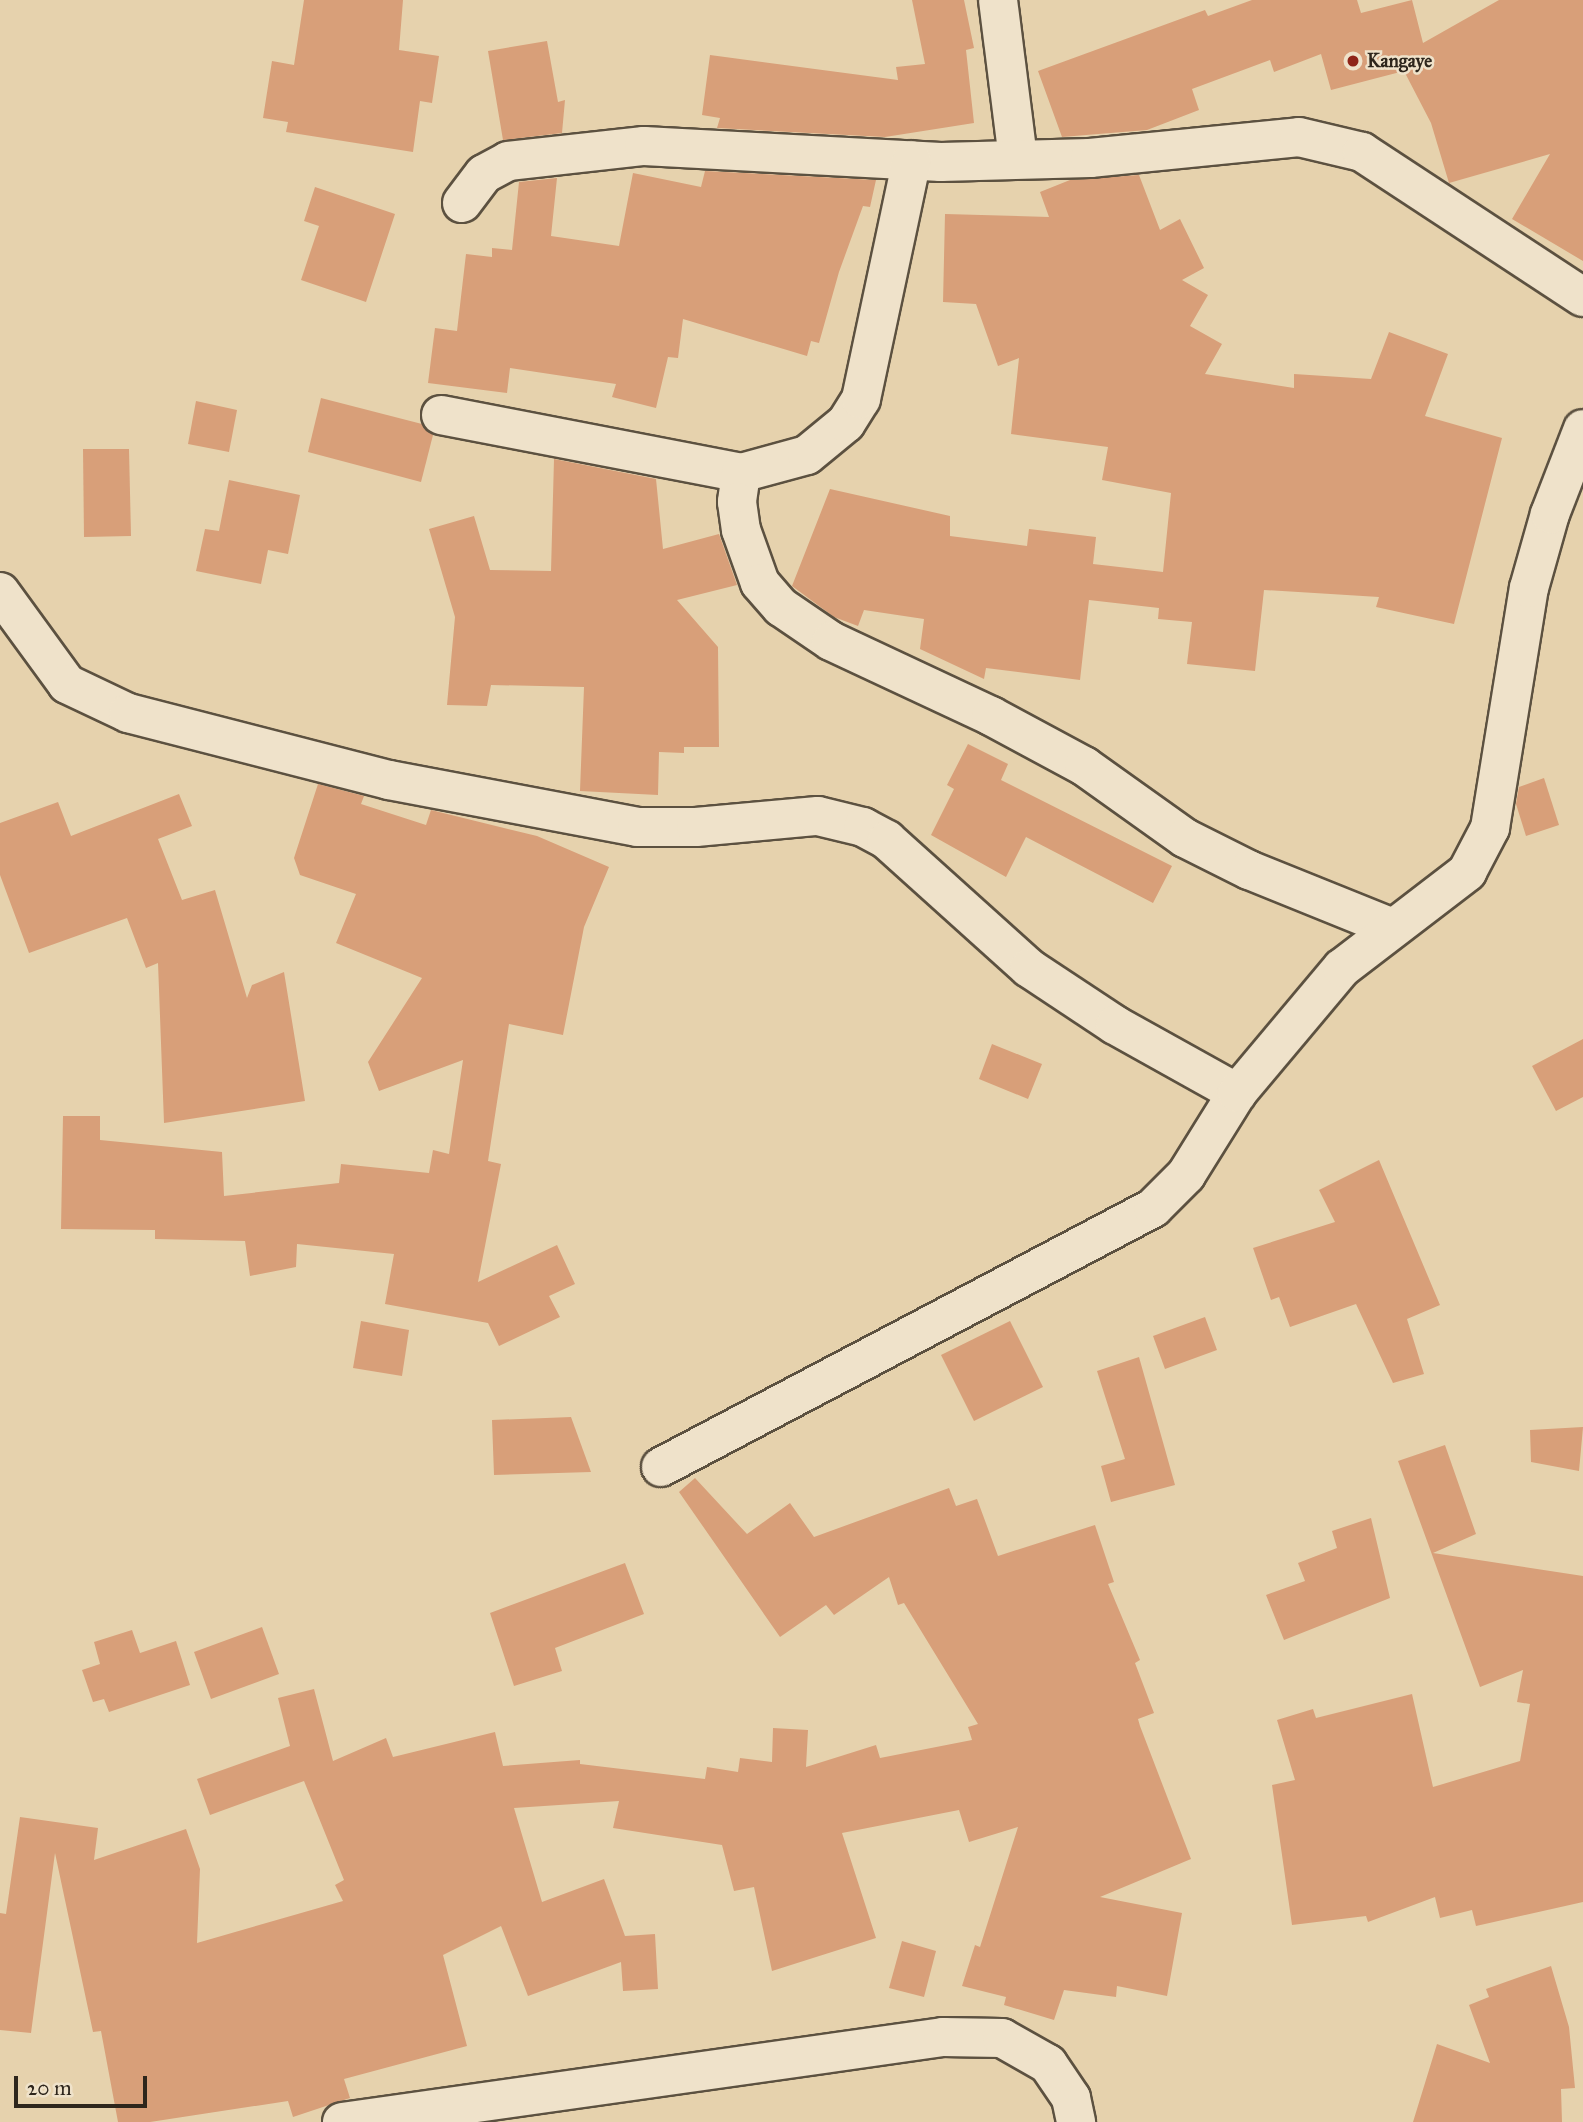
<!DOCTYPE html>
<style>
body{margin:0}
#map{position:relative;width:1583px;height:2122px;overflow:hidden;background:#e6d2ad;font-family:"IM FELL Great Primer",serif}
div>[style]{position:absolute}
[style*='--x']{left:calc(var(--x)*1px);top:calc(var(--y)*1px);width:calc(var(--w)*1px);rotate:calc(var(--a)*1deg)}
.building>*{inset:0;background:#d89f79}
.roads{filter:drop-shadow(2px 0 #5c5140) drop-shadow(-2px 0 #5c5140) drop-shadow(0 2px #5c5140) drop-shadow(0 -2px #5c5140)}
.street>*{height:38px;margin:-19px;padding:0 19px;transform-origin:19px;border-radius:19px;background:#efe2ca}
.dots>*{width:19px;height:19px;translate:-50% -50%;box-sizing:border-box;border:4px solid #efe2ca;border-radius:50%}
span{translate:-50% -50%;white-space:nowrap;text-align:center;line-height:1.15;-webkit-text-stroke:5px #efe2ca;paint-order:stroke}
.poi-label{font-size:19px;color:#2e261c;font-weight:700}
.left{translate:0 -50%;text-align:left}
.scale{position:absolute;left:14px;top:2076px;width:133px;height:32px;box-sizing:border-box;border:4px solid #2e261c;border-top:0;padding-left:9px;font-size:21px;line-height:24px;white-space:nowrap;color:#2e261c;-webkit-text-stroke:5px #efe2ca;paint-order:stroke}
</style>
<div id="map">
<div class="building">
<i style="clip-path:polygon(304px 0,403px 0,399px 50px,439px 56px,432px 103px,420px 101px,413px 152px,286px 132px,288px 122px,263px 118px,272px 61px,294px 65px)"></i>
<i style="clip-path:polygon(912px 0,964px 0,974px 48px,966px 50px,974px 123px,885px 137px,717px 128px,720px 118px,702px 115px,710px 55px,898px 80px,896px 67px,925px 64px)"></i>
<i style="clip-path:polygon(1252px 0,1357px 0,1361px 13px,1412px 0,1423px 43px,1499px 0,1583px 0,1583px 261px,1512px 219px,1550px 154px,1449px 183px,1431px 123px,1404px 71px,1331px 90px,1321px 54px,1274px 72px,1270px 60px,1192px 89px,1199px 110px,1147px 130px,1062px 137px,1038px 71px,1205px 10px,1208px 16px)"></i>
<i style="clip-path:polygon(547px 41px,558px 102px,565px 100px,562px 133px,503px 140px,488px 51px)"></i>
<i style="clip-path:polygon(705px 171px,876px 180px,870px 207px,863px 206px,839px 272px,819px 343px,811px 341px,807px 356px,683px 319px,678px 358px,668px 357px,656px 408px,612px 397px,616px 384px,510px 368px,507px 393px,428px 383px,435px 328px,457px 331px,466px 254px,492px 257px,492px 248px,512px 250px,519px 182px,557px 178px,551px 236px,619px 246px,633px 173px,701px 187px)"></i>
<i style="clip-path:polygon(1139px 175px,1160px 230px,1180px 219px,1204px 268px,1182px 280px,1208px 295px,1190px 326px,1222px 344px,1205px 374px,1294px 388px,1294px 374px,1371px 379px,1389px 332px,1448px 354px,1425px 416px,1502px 438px,1454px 624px,1376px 607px,1379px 597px,1264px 590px,1255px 671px,1187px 664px,1192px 622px,1158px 619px,1159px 608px,1089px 600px,1080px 680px,986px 668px,984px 679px,920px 649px,924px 619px,864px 610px,858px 626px,834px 617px,792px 586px,830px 489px,950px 516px,950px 536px,1027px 546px,1029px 529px,1096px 537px,1093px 564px,1163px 572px,1171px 493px,1102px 480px,1108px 447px,1011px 434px,1019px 358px,998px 366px,976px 304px,943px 302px,945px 214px,1049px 217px,1040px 192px,1070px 180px)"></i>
<i style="clip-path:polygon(315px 187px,395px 214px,366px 302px,301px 280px,319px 226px,304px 221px)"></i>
<i style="clip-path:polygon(321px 398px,422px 424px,433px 435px,421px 482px,308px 452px)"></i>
<i style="clip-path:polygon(196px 401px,237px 410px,229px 452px,188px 444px)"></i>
<i style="clip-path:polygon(83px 449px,129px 449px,131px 536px,84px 537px)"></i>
<i style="clip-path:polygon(554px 459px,656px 479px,663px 549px,719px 534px,737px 585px,677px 600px,718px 647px,719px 747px,684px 747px,684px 753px,659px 752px,658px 795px,580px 791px,584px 687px,491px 685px,487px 706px,447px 705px,455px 617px,429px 529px,474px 516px,490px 570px,551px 571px)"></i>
<i style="clip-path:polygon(229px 480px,300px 495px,288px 554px,268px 550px,261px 584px,196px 571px,205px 529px,219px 531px)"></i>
<i style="clip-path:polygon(968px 744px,1008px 764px,1001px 780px,1172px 866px,1153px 903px,1026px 837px,1006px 877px,931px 835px,954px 789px,947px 785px)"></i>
<i style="clip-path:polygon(1544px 778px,1559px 825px,1526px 836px,1516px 804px,1519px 787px)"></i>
<i style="clip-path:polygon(318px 784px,364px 796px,361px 804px,426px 825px,431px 810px,537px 836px,609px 867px,584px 927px,563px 1035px,509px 1024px,488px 1161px,501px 1164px,478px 1282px,557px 1245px,575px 1284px,549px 1296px,560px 1317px,499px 1346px,488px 1323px,385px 1304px,394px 1254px,297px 1244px,296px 1267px,250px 1276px,245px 1241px,155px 1239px,155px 1230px,61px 1229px,63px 1116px,100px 1116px,100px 1140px,222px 1152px,224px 1196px,339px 1183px,341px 1164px,429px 1173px,433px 1150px,449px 1154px,463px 1060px,379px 1091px,368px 1062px,422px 978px,336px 943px,356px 894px,300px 875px,294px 858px)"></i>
<i style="clip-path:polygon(179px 794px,192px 826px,158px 839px,182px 900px,215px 890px,247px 998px,252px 985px,284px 972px,305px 1101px,164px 1123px,158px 963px,146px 968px,127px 918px,29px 953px,0 875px,0 823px,58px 802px,71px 836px)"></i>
<i style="clip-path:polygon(1583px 1039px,1583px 1097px,1556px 1111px,1532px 1066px)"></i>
<i style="clip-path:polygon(992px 1044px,1042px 1064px,1028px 1099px,979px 1079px)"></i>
<i style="clip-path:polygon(1379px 1160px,1440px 1305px,1407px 1319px,1424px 1374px,1393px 1383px,1356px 1304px,1290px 1327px,1279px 1297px,1271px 1300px,1253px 1248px,1335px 1222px,1319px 1190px)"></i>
<i style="clip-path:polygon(1205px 1317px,1217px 1350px,1165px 1369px,1153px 1336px)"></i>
<i style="clip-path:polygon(361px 1321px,409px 1330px,402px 1376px,353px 1368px)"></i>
<i style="clip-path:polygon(1010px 1321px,1043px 1387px,974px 1421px,941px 1355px)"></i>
<i style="clip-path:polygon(1139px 1357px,1175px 1485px,1111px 1502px,1101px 1466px,1125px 1459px,1097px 1371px)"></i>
<i style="clip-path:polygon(571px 1417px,591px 1472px,494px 1475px,492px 1420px)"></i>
<i style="clip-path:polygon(1583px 1427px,1579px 1471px,1531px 1462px,1530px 1430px)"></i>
<i style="clip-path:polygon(1445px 1445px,1476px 1534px,1433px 1553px,1583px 1576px,1583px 1902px,1476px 1926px,1472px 1910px,1440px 1918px,1435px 1897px,1368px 1922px,1366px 1916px,1292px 1925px,1272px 1785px,1295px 1780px,1277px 1720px,1313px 1709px,1316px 1718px,1412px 1694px,1433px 1787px,1520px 1761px,1530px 1704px,1517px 1702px,1523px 1670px,1480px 1687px,1398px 1461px)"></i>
<i style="clip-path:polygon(695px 1478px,747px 1534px,790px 1503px,814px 1537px,949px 1488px,956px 1506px,977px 1499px,998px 1556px,1095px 1525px,1114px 1582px,1108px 1584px,1140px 1660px,1135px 1663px,1154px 1713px,1138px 1719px,1140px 1726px,1191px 1859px,1100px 1897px,1182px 1913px,1167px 1996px,1117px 1986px,1116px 1997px,1064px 1990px,1054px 2020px,1004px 2005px,1006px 1997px,962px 1986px,975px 1945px,980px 1947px,1018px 1827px,969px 1842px,959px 1810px,842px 1833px,876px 1938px,772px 1971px,754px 1887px,734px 1891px,722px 1845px,613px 1828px,619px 1801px,514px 1808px,542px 1902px,604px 1879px,625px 1936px,655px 1934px,658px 1989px,623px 1991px,621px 1962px,528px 1996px,501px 1926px,443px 1955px,467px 2046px,344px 2079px,350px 2098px,293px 2117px,288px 2101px,150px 2122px,118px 2122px,101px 2031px,93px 2032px,55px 1853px,31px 2033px,0 2030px,0 1913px,6px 1914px,20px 1817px,98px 1828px,94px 1860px,186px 1829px,200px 1869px,197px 1943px,343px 1901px,335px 1885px,344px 1880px,304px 1781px,210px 1815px,197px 1779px,290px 1746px,278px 1698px,314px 1689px,333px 1761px,386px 1738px,393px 1757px,495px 1732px,503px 1766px,580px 1760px,580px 1764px,705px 1779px,707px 1767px,738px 1772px,740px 1758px,772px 1762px,773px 1728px,808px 1730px,806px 1767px,876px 1745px,880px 1758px,972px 1740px,968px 1727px,978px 1724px,904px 1603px,898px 1605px,889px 1577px,834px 1615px,826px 1605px,780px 1637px,679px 1492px)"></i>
<i style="clip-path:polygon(1371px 1518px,1390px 1598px,1284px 1640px,1266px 1595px,1305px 1581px,1298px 1563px,1337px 1548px,1332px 1531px)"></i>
<i style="clip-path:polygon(625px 1563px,644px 1614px,555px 1648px,562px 1671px,514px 1686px,490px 1613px)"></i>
<i style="clip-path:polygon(262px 1627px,279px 1674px,211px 1699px,194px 1652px)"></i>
<i style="clip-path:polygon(132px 1630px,140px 1653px,176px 1641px,190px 1685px,109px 1712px,104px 1699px,93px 1702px,82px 1670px,100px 1664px,94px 1642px)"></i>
<i style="clip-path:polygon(902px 1941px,936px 1951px,924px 1997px,889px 1988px)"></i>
<i style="clip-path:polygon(1551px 1966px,1569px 2027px,1575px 2088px,1561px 2089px,1562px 2122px,1413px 2122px,1437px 2044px,1490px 2063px,1469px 2005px,1489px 1997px,1486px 1989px)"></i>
</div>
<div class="roads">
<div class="street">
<i style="--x:998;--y:0;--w:160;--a:82.8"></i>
<i style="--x:462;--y:203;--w:36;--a:-53"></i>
<i style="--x:484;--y:174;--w:27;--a:-28"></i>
<i style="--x:508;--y:161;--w:137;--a:-6.3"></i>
<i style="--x:644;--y:146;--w:297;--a:3.1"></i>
<i style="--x:941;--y:162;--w:149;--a:-1.5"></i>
<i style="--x:1090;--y:158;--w:210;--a:-5.7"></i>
<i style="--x:1299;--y:137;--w:65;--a:13.4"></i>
<i style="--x:1362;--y:152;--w:264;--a:33.3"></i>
<i style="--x:441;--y:415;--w:306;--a:10.9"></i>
<i style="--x:741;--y:473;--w:68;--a:-15.3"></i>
<i style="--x:807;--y:455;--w:50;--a:-39.4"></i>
<i style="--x:846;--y:423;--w:28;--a:-58"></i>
<i style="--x:861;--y:399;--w:244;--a:-78"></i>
<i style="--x:741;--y:473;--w:29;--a:98"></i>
<i style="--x:737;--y:502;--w:28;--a:82"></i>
<i style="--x:741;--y:530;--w:56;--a:70.3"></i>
<i style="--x:760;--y:583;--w:32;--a:49"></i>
<i style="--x:781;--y:607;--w:60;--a:34.2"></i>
<i style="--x:831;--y:641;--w:177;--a:25.1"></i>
<i style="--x:991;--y:716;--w:106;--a:28.3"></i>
<i style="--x:1084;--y:766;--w:124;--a:35.5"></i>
<i style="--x:1185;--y:838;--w:72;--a:26.6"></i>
<i style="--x:1249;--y:870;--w:152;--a:22"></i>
<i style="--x:0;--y:592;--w:114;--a:53.9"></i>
<i style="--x:67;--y:684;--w:68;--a:25.4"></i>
<i style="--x:128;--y:713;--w:269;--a:14.4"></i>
<i style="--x:389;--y:780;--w:252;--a:10.7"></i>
<i style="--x:637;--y:827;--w:59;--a:0"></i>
<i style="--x:696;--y:827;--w:122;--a:-5.2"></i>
<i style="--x:818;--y:816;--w:46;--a:13.7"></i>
<i style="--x:863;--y:827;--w:27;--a:28"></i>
<i style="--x:887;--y:840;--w:191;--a:42"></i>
<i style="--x:1029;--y:968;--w:103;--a:33.5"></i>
<i style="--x:1115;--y:1025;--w:140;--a:29.1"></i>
<i style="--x:661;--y:1467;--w:556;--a:-27.76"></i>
<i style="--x:1153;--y:1208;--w:47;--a:-45"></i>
<i style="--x:1186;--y:1175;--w:97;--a:-58.1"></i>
<i style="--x:1237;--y:1093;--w:163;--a:-50"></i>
<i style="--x:1342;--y:968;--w:158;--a:-37.5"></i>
<i style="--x:1467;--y:872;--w:50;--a:-62.4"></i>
<i style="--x:1490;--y:828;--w:243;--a:-80.8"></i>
<i style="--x:1529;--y:588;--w:77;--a:-74.2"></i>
<i style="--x:1550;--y:514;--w:91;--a:-68.8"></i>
<i style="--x:342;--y:2122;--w:607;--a:-8.05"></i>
<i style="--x:943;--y:2037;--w:59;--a:1"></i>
<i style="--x:1002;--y:2038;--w:53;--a:29.5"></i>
<i style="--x:1048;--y:2064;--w:41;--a:55.9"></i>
<i style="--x:1071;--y:2098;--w:25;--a:78"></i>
</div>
</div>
<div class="dots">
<i style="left:1353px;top:61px;background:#8f2418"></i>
</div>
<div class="poi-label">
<span class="left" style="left:1367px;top:61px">Kangaye</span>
</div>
<div class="scale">20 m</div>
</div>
